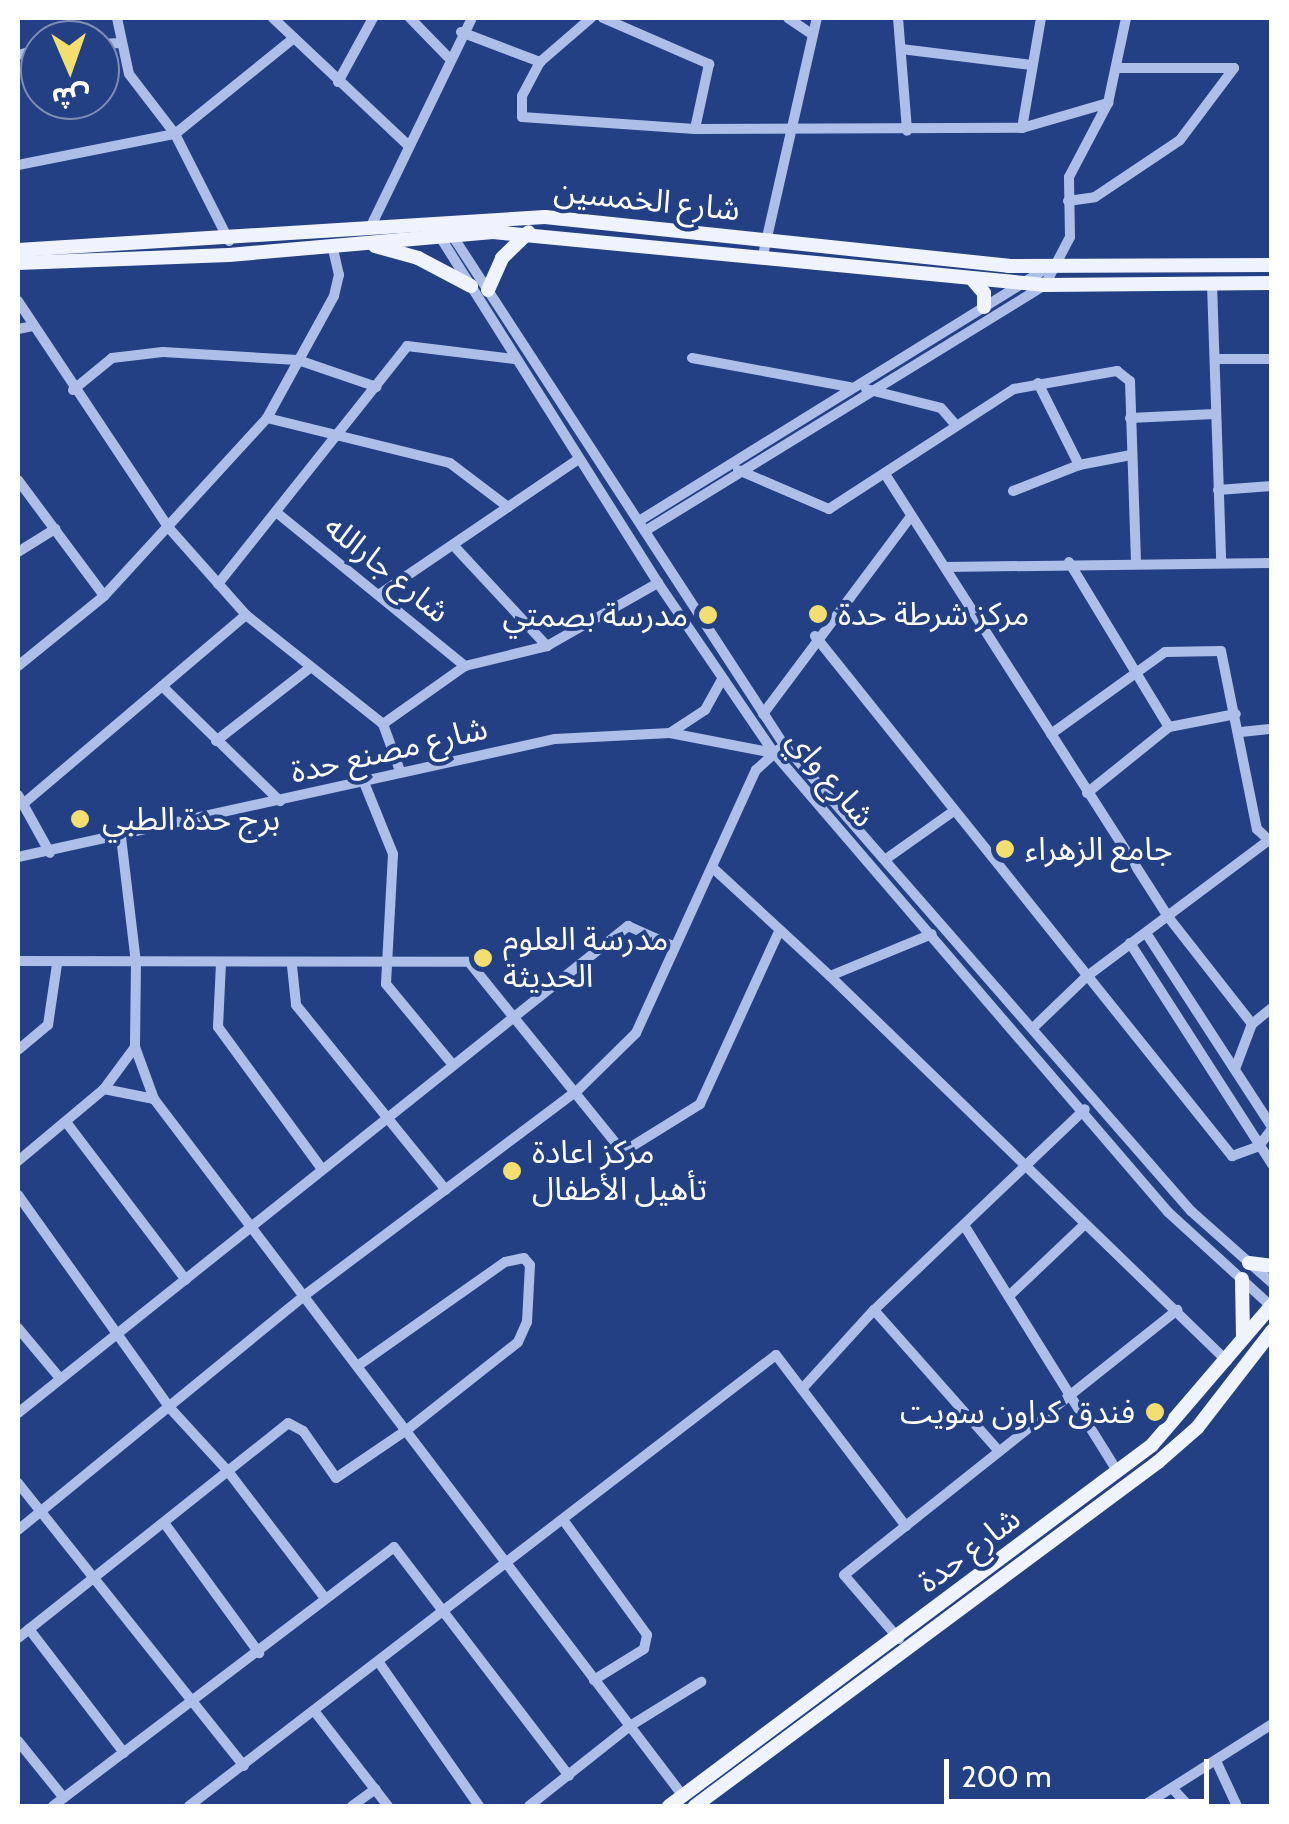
<!DOCTYPE html>
<meta charset="utf-8">
<style>
body{margin:0}
#map{position:relative;width:1289px;height:1824px;overflow:hidden;background:#244084;font-family:Cabin,"Noto Sans Arabic",sans-serif}
div>[style]{position:absolute}
[style*='--x']{left:calc(var(--x)*1px);top:calc(var(--y)*1px);width:calc(var(--w)*1px);rotate:calc(var(--a)*1deg)}
.minor>*{height:10px;margin:-5px;padding:0 5px;transform-origin:5px;border-radius:5px;background:#adbfe8}
.major>*{height:14px;margin:-7px;padding:0 7px;transform-origin:7px;border-radius:7px;background:#eff3fe}
.dots>*{width:28px;height:28px;translate:-50% -50%;box-sizing:border-box;border:5px solid #244084;border-radius:50%}
span{translate:-50% -50%;white-space:nowrap;text-align:center;line-height:1.15;-webkit-text-stroke:8px #244084;paint-order:stroke}
.street-label{font-size:32px;color:#fff}
.poi-label{font-size:32px;color:#fff}
.left{translate:0 -50%;text-align:left}
.right{translate:-100% -50%;text-align:right}
.frame{position:absolute;inset:0;border:20px solid #fff;pointer-events:none}
.north{position:absolute;left:20px;top:20px;width:100px;height:100px;box-sizing:border-box;background:#244084;border:2px solid #7c8cb5;border-radius:50%;rotate:178deg;font-size:28px;font-weight:700;line-height:40px;text-align:center;color:#fff}
.north::after{content:'';display:block;margin:auto;width:35px;height:45px;background:#f2df70;clip-path:polygon(50% 0,100% 100%,50% 72%,0 100%)}
.scale{position:absolute;left:944px;top:1759px;width:265px;height:45px;box-sizing:border-box;border:5px solid #fff;border-top:0;padding-left:12px;font-size:30px;line-height:35px;white-space:nowrap;color:#fff;-webkit-text-stroke:8px #244084;paint-order:stroke}
</style>
<div id="map">
<div class="minor">
<i style="--x:117;--y:18;--w:57;--a:77.9"></i>
<i style="--x:129;--y:74;--w:76;--a:52.5"></i>
<i style="--x:175;--y:134;--w:120;--a:63.2"></i>
<i style="--x:273;--y:18;--w:187;--a:43.3"></i>
<i style="--x:410;--y:18;--w:54;--a:45.7"></i>
<i style="--x:591;--y:18;--w:67;--a:139.2"></i>
<i style="--x:540;--y:62;--w:38;--a:118"></i>
<i style="--x:522;--y:96;--w:21;--a:90"></i>
<i style="--x:522;--y:117;--w:173;--a:4"></i>
<i style="--x:695;--y:129;--w:327;--a:-0.2"></i>
<i style="--x:1022;--y:128;--w:90;--a:-16.2"></i>
<i style="--x:603;--y:18;--w:116;--a:23.5"></i>
<i style="--x:709;--y:64;--w:66;--a:102.2"></i>
<i style="--x:788;--y:18;--w:30;--a:34"></i>
<i style="--x:898;--y:18;--w:113;--a:85.4"></i>
<i style="--x:461;--y:32;--w:85;--a:20.8"></i>
<i style="--x:100;--y:44;--w:21;--a:-3"></i>
<i style="--x:901;--y:49;--w:132;--a:7"></i>
<i style="--x:18;--y:55;--w:23;--a:-15"></i>
<i style="--x:338;--y:82;--w:73;--a:-61.3"></i>
<i style="--x:1022;--y:128;--w:112;--a:-80.2"></i>
<i style="--x:18;--y:165;--w:160;--a:-11.2"></i>
<i style="--x:175;--y:134;--w:153;--a:-38.9"></i>
<i style="--x:1068;--y:201;--w:27;--a:-8"></i>
<i style="--x:1095;--y:197;--w:102;--a:-33.8"></i>
<i style="--x:1180;--y:140;--w:90;--a:-53.1"></i>
<i style="--x:1234;--y:68;--w:114;--a:180"></i>
<i style="--x:370;--y:228;--w:233;--a:-64.1"></i>
<i style="--x:437;--y:232;--w:415;--a:57.8"></i>
<i style="--x:658;--y:583;--w:206;--a:55.7"></i>
<i style="--x:774;--y:753;--w:605;--a:49.36"></i>
<i style="--x:1168;--y:1212;--w:139;--a:42.4"></i>
<i style="--x:450;--y:232;--w:612;--a:56.93"></i>
<i style="--x:784;--y:745;--w:619;--a:48.87"></i>
<i style="--x:1191;--y:1211;--w:108;--a:41.6"></i>
<i style="--x:763;--y:255;--w:243;--a:-77.2"></i>
<i style="--x:1212;--y:284;--w:276;--a:88.1"></i>
<i style="--x:18;--y:301;--w:271;--a:56.4"></i>
<i style="--x:168;--y:527;--w:118;--a:48.4"></i>
<i style="--x:246;--y:615;--w:175;--a:38.5"></i>
<i style="--x:383;--y:724;--w:50;--a:70.1"></i>
<i style="--x:18;--y:329;--w:15;--a:-11"></i>
<i style="--x:692;--y:358;--w:161;--a:10.4"></i>
<i style="--x:1216;--y:359;--w:56;--a:0"></i>
<i style="--x:1038;--y:383;--w:92;--a:63.4"></i>
<i style="--x:866;--y:389;--w:77;--a:14.2"></i>
<i style="--x:941;--y:408;--w:21;--a:49"></i>
<i style="--x:73;--y:390;--w:50;--a:-39.4"></i>
<i style="--x:112;--y:358;--w:51;--a:-6.7"></i>
<i style="--x:163;--y:352;--w:135;--a:3.4"></i>
<i style="--x:298;--y:360;--w:83;--a:18.9"></i>
<i style="--x:267;--y:418;--w:188;--a:13.8"></i>
<i style="--x:450;--y:463;--w:73;--a:37.2"></i>
<i style="--x:1130;--y:418;--w:85;--a:-2.7"></i>
<i style="--x:738;--y:470;--w:99;--a:23.2"></i>
<i style="--x:829;--y:509;--w:221;--a:-33"></i>
<i style="--x:1014;--y:389;--w:105;--a:-9.9"></i>
<i style="--x:1117;--y:371;--w:16;--a:38"></i>
<i style="--x:1130;--y:381;--w:182;--a:88.1"></i>
<i style="--x:885;--y:474;--w:527;--a:57.4"></i>
<i style="--x:1169;--y:918;--w:135;--a:51.9"></i>
<i style="--x:18;--y:480;--w:144;--a:53.4"></i>
<i style="--x:1218;--y:490;--w:54;--a:-4.2"></i>
<i style="--x:1013;--y:491;--w:71;--a:-21.5"></i>
<i style="--x:1079;--y:465;--w:53;--a:-10.9"></i>
<i style="--x:276;--y:512;--w:244;--a:39.2"></i>
<i style="--x:639;--y:521;--w:482;--a:-31.8"></i>
<i style="--x:645;--y:531;--w:470;--a:-31.6"></i>
<i style="--x:1045;--y:285;--w:54;--a:-62.5"></i>
<i style="--x:1070;--y:237;--w:60;--a:-91"></i>
<i style="--x:1069;--y:177;--w:84;--a:-62.2"></i>
<i style="--x:1108;--y:103;--w:87;--a:-78"></i>
<i style="--x:454;--y:546;--w:137;--a:47.1"></i>
<i style="--x:18;--y:552;--w:44;--a:-31.9"></i>
<i style="--x:1069;--y:562;--w:193;--a:58.8"></i>
<i style="--x:946;--y:567;--w:326;--a:-0.7"></i>
<i style="--x:218;--y:584;--w:304;--a:-51.5"></i>
<i style="--x:407;--y:346;--w:108;--a:6.9"></i>
<i style="--x:380;--y:594;--w:240;--a:-34.2"></i>
<i style="--x:815;--y:636;--w:667;--a:51.27"></i>
<i style="--x:1232;--y:1156;--w:29;--a:-20"></i>
<i style="--x:1259;--y:1146;--w:21;--a:-53"></i>
<i style="--x:18;--y:666;--w:111;--a:-39.1"></i>
<i style="--x:104;--y:596;--w:241;--a:-47.5"></i>
<i style="--x:267;--y:418;--w:139;--a:-61.2"></i>
<i style="--x:334;--y:296;--w:22;--a:-77"></i>
<i style="--x:339;--y:275;--w:31;--a:-103"></i>
<i style="--x:162;--y:686;--w:165;--a:44.3"></i>
<i style="--x:763;--y:714;--w:244;--a:-53.2"></i>
<i style="--x:383;--y:724;--w:100;--a:-35.3"></i>
<i style="--x:465;--y:666;--w:84;--a:-13.7"></i>
<i style="--x:547;--y:646;--w:128;--a:-29.6"></i>
<i style="--x:1241;--y:732;--w:31;--a:-6"></i>
<i style="--x:670;--y:733;--w:42;--a:-33.3"></i>
<i style="--x:705;--y:710;--w:35;--a:-61"></i>
<i style="--x:1051;--y:734;--w:140;--a:-35.7"></i>
<i style="--x:1165;--y:652;--w:56;--a:-1"></i>
<i style="--x:1221;--y:651;--w:182;--a:78.6"></i>
<i style="--x:1257;--y:829;--w:21;--a:43"></i>
<i style="--x:216;--y:741;--w:120;--a:-37.9"></i>
<i style="--x:363;--y:780;--w:80;--a:67.9"></i>
<i style="--x:393;--y:854;--w:130;--a:93.1"></i>
<i style="--x:386;--y:984;--w:105;--a:50.4"></i>
<i style="--x:1087;--y:793;--w:105;--a:-38.8"></i>
<i style="--x:1169;--y:727;--w:68;--a:-11"></i>
<i style="--x:18;--y:795;--w:66;--a:61.1"></i>
<i style="--x:23;--y:804;--w:292;--a:-40.3"></i>
<i style="--x:121;--y:837;--w:126;--a:83.2"></i>
<i style="--x:136;--y:962;--w:85;--a:90.7"></i>
<i style="--x:135;--y:1047;--w:55;--a:69.9"></i>
<i style="--x:154;--y:1099;--w:875;--a:52.8"></i>
<i style="--x:18;--y:857;--w:550;--a:-12.39"></i>
<i style="--x:555;--y:739;--w:115;--a:-3"></i>
<i style="--x:670;--y:733;--w:106;--a:10.9"></i>
<i style="--x:886;--y:859;--w:80;--a:-35.3"></i>
<i style="--x:713;--y:868;--w:159;--a:42.7"></i>
<i style="--x:830;--y:976;--w:110;--a:-22.4"></i>
<i style="--x:1146;--y:933;--w:231;--a:57"></i>
<i style="--x:1130;--y:943;--w:263;--a:57.3"></i>
<i style="--x:18;--y:961;--w:451;--a:0.1"></i>
<i style="--x:469;--y:962;--w:245;--a:51"></i>
<i style="--x:623;--y:1152;--w:91;--a:-31.9"></i>
<i style="--x:700;--y:1104;--w:187;--a:-65.4"></i>
<i style="--x:221;--y:963;--w:64;--a:92.7"></i>
<i style="--x:218;--y:1027;--w:176;--a:53.8"></i>
<i style="--x:292;--y:966;--w:39;--a:84"></i>
<i style="--x:296;--y:1005;--w:238;--a:51"></i>
<i style="--x:830;--y:976;--w:553;--a:44.12"></i>
<i style="--x:1034;--y:1027;--w:72;--a:-43.9"></i>
<i style="--x:1086;--y:977;--w:232;--a:-36.8"></i>
<i style="--x:18;--y:1050;--w:39;--a:-40"></i>
<i style="--x:48;--y:1025;--w:62;--a:-81.6"></i>
<i style="--x:1235;--y:1069;--w:48;--a:-69.3"></i>
<i style="--x:1252;--y:1024;--w:26;--a:-39"></i>
<i style="--x:104;--y:1089;--w:51;--a:11.3"></i>
<i style="--x:66;--y:1122;--w:198;--a:52.8"></i>
<i style="--x:18;--y:1161;--w:112;--a:-39.9"></i>
<i style="--x:104;--y:1089;--w:52;--a:-53.6"></i>
<i style="--x:18;--y:1195;--w:260;--a:54.5"></i>
<i style="--x:169;--y:1407;--w:86;--a:47.4"></i>
<i style="--x:227;--y:1470;--w:161;--a:52.6"></i>
<i style="--x:964;--y:1225;--w:290;--a:58.1"></i>
<i style="--x:1010;--y:1295;--w:103;--a:-43.4"></i>
<i style="--x:874;--y:1310;--w:187;--a:48.5"></i>
<i style="--x:18;--y:1328;--w:64;--a:50.1"></i>
<i style="--x:802;--y:1389;--w:107;--a:-47.7"></i>
<i style="--x:874;--y:1310;--w:291;--a:-43.6"></i>
<i style="--x:18;--y:1413;--w:781;--a:-38.6"></i>
<i style="--x:628;--y:926;--w:51;--a:24.1"></i>
<i style="--x:18;--y:1483;--w:362;--a:51.4"></i>
<i style="--x:564;--y:1521;--w:141;--a:53.9"></i>
<i style="--x:647;--y:1635;--w:14;--a:102"></i>
<i style="--x:644;--y:1649;--w:59;--a:148.2"></i>
<i style="--x:165;--y:1524;--w:160;--a:53.9"></i>
<i style="--x:18;--y:1530;--w:371;--a:-39.3"></i>
<i style="--x:305;--y:1295;--w:340;--a:-36.9"></i>
<i style="--x:577;--y:1091;--w:83;--a:-44.5"></i>
<i style="--x:636;--y:1033;--w:289;--a:-65.5"></i>
<i style="--x:756;--y:770;--w:31;--a:-42"></i>
<i style="--x:29;--y:1629;--w:156;--a:52.5"></i>
<i style="--x:18;--y:1638;--w:345;--a:-38.5"></i>
<i style="--x:288;--y:1423;--w:17;--a:28"></i>
<i style="--x:303;--y:1431;--w:57;--a:54.9"></i>
<i style="--x:336;--y:1478;--w:87;--a:-34.2"></i>
<i style="--x:408;--y:1429;--w:140;--a:-38.3"></i>
<i style="--x:518;--y:1342;--w:22;--a:-66"></i>
<i style="--x:527;--y:1322;--w:57;--a:-87"></i>
<i style="--x:530;--y:1265;--w:9;--a:-131"></i>
<i style="--x:524;--y:1258;--w:19;--a:168"></i>
<i style="--x:505;--y:1262;--w:179;--a:144.8"></i>
<i style="--x:899;--y:1639;--w:84;--a:-130.7"></i>
<i style="--x:844;--y:1575;--w:426;--a:-38.5"></i>
<i style="--x:380;--y:1664;--w:173;--a:55.1"></i>
<i style="--x:315;--y:1712;--w:119;--a:52.2"></i>
<i style="--x:18;--y:1741;--w:73;--a:51.1"></i>
<i style="--x:1217;--y:1763;--w:47;--a:65.1"></i>
<i style="--x:1173;--y:1789;--w:23;--a:47"></i>
<i style="--x:53;--y:1806;--w:428;--a:-37.2"></i>
<i style="--x:394;--y:1547;--w:288;--a:52.6"></i>
<i style="--x:189;--y:1806;--w:740;--a:-37.54"></i>
<i style="--x:776;--y:1355;--w:215;--a:52.8"></i>
<i style="--x:352;--y:1806;--w:29;--a:-36"></i>
<i style="--x:529;--y:1806;--w:129;--a:-38.4"></i>
<i style="--x:630;--y:1726;--w:84;--a:-31.8"></i>
<i style="--x:1143;--y:1806;--w:153;--a:-32.4"></i>
</div>
<div class="major">
<i style="--x:375;--y:246;--w:45;--a:15.6"></i>
<i style="--x:418;--y:258;--w:60;--a:27.8"></i>
<i style="--x:18;--y:250;--w:528;--a:-3.58"></i>
<i style="--x:545;--y:217;--w:466;--a:6"></i>
<i style="--x:1008;--y:266;--w:264;--a:-0.2"></i>
<i style="--x:18;--y:263;--w:211;--a:-2.2"></i>
<i style="--x:229;--y:255;--w:265;--a:-5"></i>
<i style="--x:493;--y:232;--w:555;--a:5.48"></i>
<i style="--x:1045;--y:285;--w:227;--a:-0.5"></i>
<i style="--x:971;--y:278;--w:20;--a:49"></i>
<i style="--x:984;--y:293;--w:14;--a:90"></i>
<i style="--x:488;--y:290;--w:35;--a:-66"></i>
<i style="--x:502;--y:258;--w:37;--a:-44"></i>
<i style="--x:1249;--y:1263;--w:23;--a:7"></i>
<i style="--x:1242;--y:1279;--w:58;--a:89"></i>
<i style="--x:669;--y:1806;--w:603;--a:-36.77"></i>
<i style="--x:1152;--y:1445;--w:184;--a:-49.4"></i>
<i style="--x:695;--y:1806;--w:577;--a:-36.61"></i>
<i style="--x:1158;--y:1462;--w:52;--a:-41.1"></i>
<i style="--x:1197;--y:1428;--w:123;--a:-52.3"></i>
</div>
<div class="dots">
<i style="left:818px;top:614px;background:#f2df70"></i>
<i style="left:708px;top:615px;background:#f2df70"></i>
<i style="left:80px;top:819px;background:#f2df70"></i>
<i style="left:1005px;top:849px;background:#f2df70"></i>
<i style="left:483px;top:958px;background:#f2df70"></i>
<i style="left:512px;top:1171px;background:#f2df70"></i>
<i style="left:1155px;top:1412px;background:#f2df70"></i>
</div>
<div class="street-label">
<span style="left:647px;top:200px;rotate:6deg">شارع الخمسين</span>
<span style="left:387px;top:569px;rotate:39deg">شارع جارالله</span>
<span style="left:389px;top:750px;rotate:-13deg">شارع مصنع حدة</span>
<span style="left:831px;top:778px;rotate:50deg">شارع واي</span>
<span style="left:969px;top:1550px;rotate:-37deg">شارع حدة</span>
</div>
<div class="poi-label">
<span class="left" style="left:838px;top:614px">مركز شرطة حدة</span>
<span class="right" style="left:688px;top:615px">مدرسة بصمتي</span>
<span class="left" style="left:102px;top:819px">برج حدة الطبي</span>
<span class="left" style="left:1025px;top:849px">جامع الزهراء</span>
<span class="left" style="left:503px;top:958px">مدرسة العلوم<br>الحديثة</span>
<span class="left" style="left:532px;top:1171px">مركز اعادة<br>تأهيل الأطفال</span>
<span class="right" style="left:1135px;top:1412px">فندق كراون سويت</span>
</div>
<div class="frame"></div>
<div class="north">ش</div>
<div class="scale">200 m</div>
</div>
